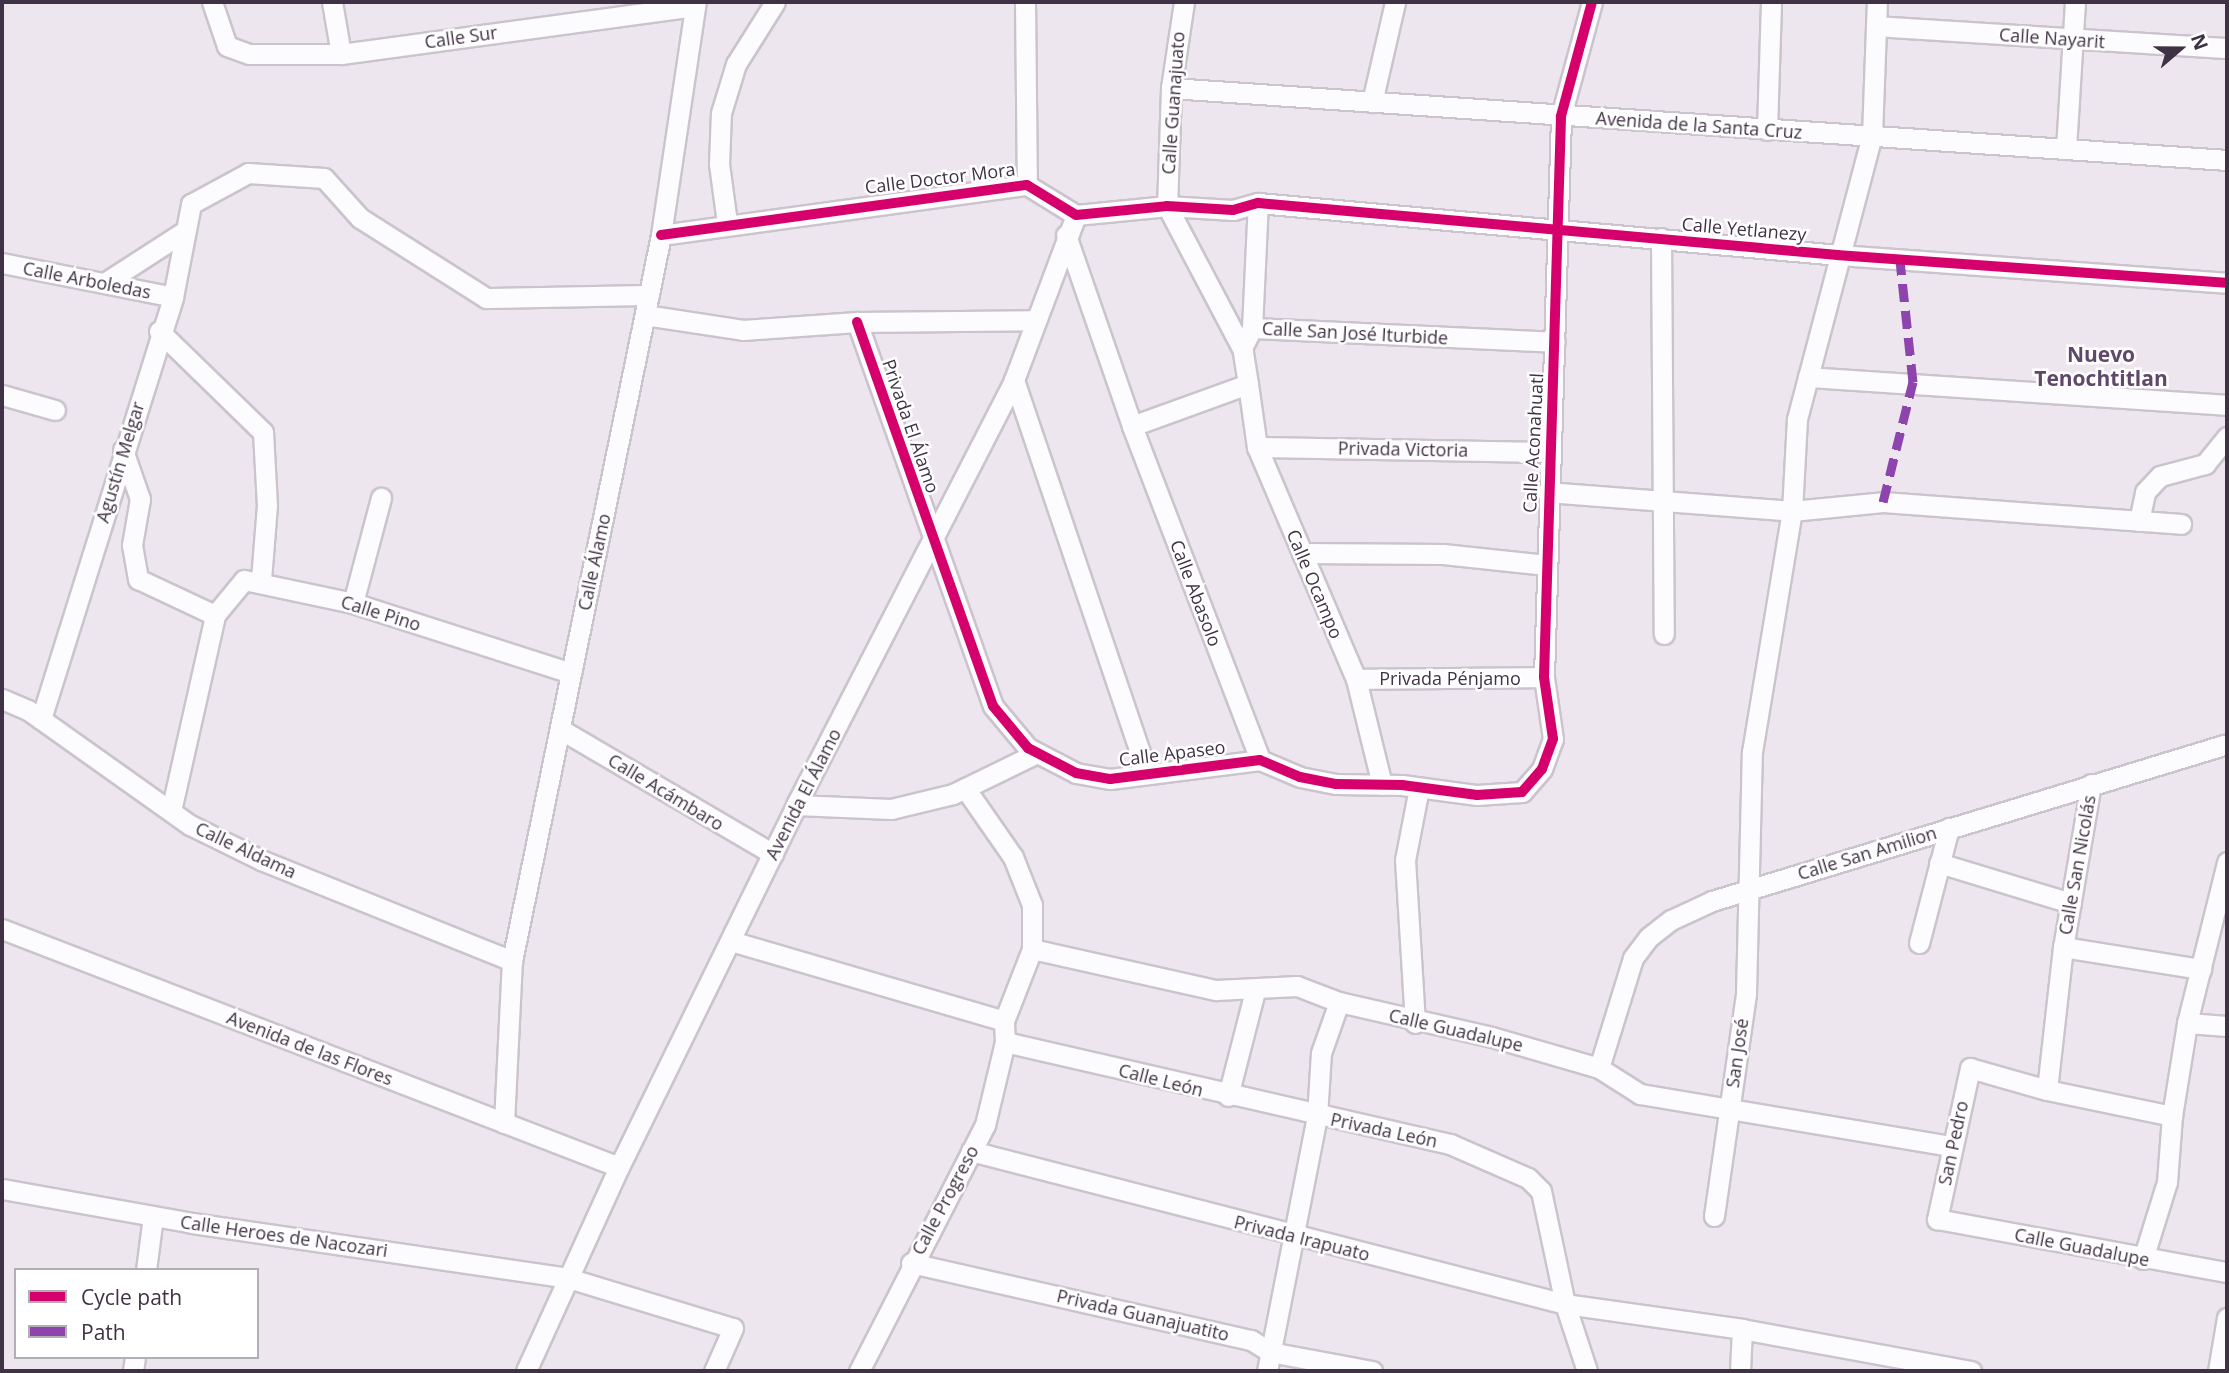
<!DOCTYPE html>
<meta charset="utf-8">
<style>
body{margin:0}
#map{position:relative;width:2229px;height:1373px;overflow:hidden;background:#ede6ef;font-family:"Open Sans",sans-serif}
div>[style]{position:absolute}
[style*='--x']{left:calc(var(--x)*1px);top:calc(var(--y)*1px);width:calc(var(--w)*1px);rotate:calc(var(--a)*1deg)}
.roads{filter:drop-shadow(2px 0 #cbc3cd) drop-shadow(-2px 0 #cbc3cd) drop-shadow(0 2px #cbc3cd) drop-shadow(0 -2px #cbc3cd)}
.street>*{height:19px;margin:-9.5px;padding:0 9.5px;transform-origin:9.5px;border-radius:9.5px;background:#fcfbfd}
.quiet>*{height:9px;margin-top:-4.5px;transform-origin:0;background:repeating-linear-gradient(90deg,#8e44ad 0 18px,transparent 0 27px)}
.cycleway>*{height:10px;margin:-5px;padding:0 5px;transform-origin:5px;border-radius:5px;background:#d6006c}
span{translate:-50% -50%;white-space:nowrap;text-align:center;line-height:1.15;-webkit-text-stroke:5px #fff;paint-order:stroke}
.street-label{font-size:18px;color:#403245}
.quarter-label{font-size:21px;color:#5f4869;font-weight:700}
.frame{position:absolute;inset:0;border:4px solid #403245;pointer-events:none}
.legend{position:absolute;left:14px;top:1268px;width:245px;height:91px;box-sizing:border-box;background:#fff;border:2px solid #b3adb5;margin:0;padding:9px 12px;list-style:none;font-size:21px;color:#403245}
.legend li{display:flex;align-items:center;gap:14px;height:35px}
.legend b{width:35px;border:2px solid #b3adb5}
.north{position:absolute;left:2145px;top:14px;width:70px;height:70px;-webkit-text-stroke:5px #fff;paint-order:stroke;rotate:70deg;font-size:19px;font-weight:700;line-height:28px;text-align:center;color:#403245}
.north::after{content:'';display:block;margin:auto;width:24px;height:32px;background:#403245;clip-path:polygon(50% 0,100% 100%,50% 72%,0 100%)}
</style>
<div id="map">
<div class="roads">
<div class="street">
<i style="--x:212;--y:2;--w:46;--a:71.2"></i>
<i style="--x:227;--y:46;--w:23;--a:20"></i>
<i style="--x:249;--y:54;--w:92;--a:0"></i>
<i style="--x:341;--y:54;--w:357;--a:-7.7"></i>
<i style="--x:332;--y:2;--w:53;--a:80.2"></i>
<i style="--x:1025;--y:2;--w:183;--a:89.4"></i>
<i style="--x:1184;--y:2;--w:87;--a:98.6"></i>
<i style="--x:1171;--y:88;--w:118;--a:91.9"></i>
<i style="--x:1167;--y:206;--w:161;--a:62.2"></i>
<i style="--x:1876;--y:26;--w:352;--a:3.6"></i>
<i style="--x:1171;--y:88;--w:1058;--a:3.9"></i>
<i style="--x:1372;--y:102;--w:103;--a:-77"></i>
<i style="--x:1767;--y:130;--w:128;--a:-88.2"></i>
<i style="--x:2066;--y:149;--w:147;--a:-86.5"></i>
<i style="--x:727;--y:223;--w:60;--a:-97.7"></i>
<i style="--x:719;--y:164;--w:51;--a:-87.8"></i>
<i style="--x:721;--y:113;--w:51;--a:-73"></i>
<i style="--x:736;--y:64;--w:73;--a:-57.8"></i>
<i style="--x:661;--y:235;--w:369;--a:-7.8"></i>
<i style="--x:1027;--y:185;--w:57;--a:31.5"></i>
<i style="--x:1076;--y:215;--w:91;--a:-5.6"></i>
<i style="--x:1167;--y:206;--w:66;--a:3.5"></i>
<i style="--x:1233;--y:210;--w:26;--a:-16"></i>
<i style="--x:1258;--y:203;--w:582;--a:5.12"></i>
<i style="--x:1838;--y:255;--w:390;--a:4.1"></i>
<i style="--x:1066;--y:235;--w:202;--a:70.9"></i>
<i style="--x:1132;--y:426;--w:358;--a:69"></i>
<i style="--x:1661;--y:238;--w:396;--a:89.6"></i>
<i style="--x:2;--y:263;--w:174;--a:11.2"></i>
<i style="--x:106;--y:282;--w:94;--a:-32.8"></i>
<i style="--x:645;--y:315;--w:99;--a:8.7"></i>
<i style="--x:743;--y:330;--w:114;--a:-4"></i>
<i style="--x:857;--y:322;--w:177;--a:-0.6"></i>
<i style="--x:857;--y:322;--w:407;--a:70.5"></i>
<i style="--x:993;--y:706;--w:55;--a:50.2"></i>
<i style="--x:1028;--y:748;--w:54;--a:27.5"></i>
<i style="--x:1076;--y:773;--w:35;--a:10"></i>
<i style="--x:1110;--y:779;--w:151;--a:-7.2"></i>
<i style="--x:1260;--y:760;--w:43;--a:23"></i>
<i style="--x:1300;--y:777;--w:37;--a:11"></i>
<i style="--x:1336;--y:784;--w:66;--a:0.9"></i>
<i style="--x:1402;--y:785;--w:76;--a:7.6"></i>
<i style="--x:1477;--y:795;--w:45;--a:-3.8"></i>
<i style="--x:1522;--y:792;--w:30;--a:-49"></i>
<i style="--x:1542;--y:769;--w:32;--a:-70"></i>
<i style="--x:1553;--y:739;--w:63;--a:-98.3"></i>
<i style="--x:1544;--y:677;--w:561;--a:-88.26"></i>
<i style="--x:1561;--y:116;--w:118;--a:-74.8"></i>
<i style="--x:1252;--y:328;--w:303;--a:2.6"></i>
<i style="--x:159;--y:331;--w:145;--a:44.2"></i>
<i style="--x:263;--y:432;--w:73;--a:86.9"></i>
<i style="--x:267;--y:505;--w:75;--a:94.6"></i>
<i style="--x:1808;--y:377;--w:420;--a:3.8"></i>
<i style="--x:1014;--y:380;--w:416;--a:71.3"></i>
<i style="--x:1248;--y:384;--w:64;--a:81.9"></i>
<i style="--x:1257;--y:447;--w:252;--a:66.9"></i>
<i style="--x:1356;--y:679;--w:109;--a:76.2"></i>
<i style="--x:2;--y:395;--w:55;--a:15.8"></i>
<i style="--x:1132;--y:426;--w:123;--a:-19.9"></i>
<i style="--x:1248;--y:384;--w:36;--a:-99"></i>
<i style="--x:1242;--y:348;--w:22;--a:-63"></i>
<i style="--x:1252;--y:328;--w:125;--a:-87.3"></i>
<i style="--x:1257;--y:447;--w:292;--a:1"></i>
<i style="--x:123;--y:450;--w:52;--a:70.9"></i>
<i style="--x:140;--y:499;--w:47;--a:99.9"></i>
<i style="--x:132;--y:545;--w:35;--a:80"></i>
<i style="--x:138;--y:579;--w:85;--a:25.1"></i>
<i style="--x:1547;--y:492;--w:246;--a:4.4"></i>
<i style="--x:1792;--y:511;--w:91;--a:-5.6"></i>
<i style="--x:1883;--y:502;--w:299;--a:4.2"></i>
<i style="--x:2139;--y:521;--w:30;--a:-78"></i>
<i style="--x:2145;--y:492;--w:22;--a:-47"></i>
<i style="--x:2160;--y:476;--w:47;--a:-14.9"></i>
<i style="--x:2205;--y:464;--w:35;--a:-51"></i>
<i style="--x:1302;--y:553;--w:141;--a:0.4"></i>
<i style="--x:1443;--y:554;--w:104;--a:6.1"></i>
<i style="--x:353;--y:603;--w:109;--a:-75.1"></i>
<i style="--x:1356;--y:679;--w:188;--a:-0.6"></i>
<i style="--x:2;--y:699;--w:28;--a:23"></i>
<i style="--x:28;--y:710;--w:199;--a:35.4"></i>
<i style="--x:190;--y:825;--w:79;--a:26.2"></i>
<i style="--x:261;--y:860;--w:271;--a:21.9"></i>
<i style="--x:41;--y:719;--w:442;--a:-72.6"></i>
<i style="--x:173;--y:297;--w:95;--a:-79"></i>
<i style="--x:191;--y:204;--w:65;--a:-28.5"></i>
<i style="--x:248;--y:173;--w:76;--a:3.8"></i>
<i style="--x:324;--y:178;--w:54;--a:48"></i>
<i style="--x:360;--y:218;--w:149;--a:32.4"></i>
<i style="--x:486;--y:298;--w:163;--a:-1.1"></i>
<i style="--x:560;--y:729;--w:247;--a:30.4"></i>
<i style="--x:2091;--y:784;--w:165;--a:99.7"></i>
<i style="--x:2063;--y:947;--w:144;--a:96.4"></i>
<i style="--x:2047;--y:1090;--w:128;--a:11.7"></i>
<i style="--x:965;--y:788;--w:84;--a:55.2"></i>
<i style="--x:1013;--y:857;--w:52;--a:68.4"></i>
<i style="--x:1032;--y:905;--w:44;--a:90"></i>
<i style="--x:796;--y:805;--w:95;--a:2.4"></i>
<i style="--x:891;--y:809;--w:64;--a:-13.6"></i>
<i style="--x:953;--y:794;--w:93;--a:-26"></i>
<i style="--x:171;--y:811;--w:201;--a:-77.3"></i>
<i style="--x:215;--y:615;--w:45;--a:-50.4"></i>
<i style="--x:244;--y:580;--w:111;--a:11.9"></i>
<i style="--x:353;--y:603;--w:229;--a:17.8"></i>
<i style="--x:1939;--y:863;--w:138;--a:16.9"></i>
<i style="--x:2;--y:929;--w:661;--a:21.09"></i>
<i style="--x:731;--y:941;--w:284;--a:16.3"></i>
<i style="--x:1919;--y:943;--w:119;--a:-75.4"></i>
<i style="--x:2063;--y:947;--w:140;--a:9.1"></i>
<i style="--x:1415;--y:1023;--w:163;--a:-93.5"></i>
<i style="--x:1405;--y:860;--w:73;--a:-79"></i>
<i style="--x:2187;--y:1023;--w:40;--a:4.3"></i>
<i style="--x:1005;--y:1042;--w:457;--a:12.9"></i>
<i style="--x:1450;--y:1144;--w:85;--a:23.6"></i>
<i style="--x:1528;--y:1178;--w:18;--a:45"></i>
<i style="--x:1541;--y:1191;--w:116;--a:78"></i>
<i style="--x:1565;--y:1304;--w:71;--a:71.8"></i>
<i style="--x:1599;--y:1068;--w:115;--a:-72.8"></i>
<i style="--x:1633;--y:958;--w:26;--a:-53"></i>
<i style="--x:1649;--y:937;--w:28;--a:-38"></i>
<i style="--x:1671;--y:920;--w:45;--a:-24.9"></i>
<i style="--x:1712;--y:901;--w:538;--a:-16.95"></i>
<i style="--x:2047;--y:1090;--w:80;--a:-164.1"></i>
<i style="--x:1970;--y:1068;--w:155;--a:102.3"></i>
<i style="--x:1937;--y:1219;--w:295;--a:10.4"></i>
<i style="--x:1228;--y:1096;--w:108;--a:-75.6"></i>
<i style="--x:504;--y:1123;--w:162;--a:-87.2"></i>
<i style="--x:512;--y:961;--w:741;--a:-78.4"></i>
<i style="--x:661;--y:235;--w:236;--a:-81.5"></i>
<i style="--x:971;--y:1151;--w:613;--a:14.44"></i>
<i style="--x:1565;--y:1304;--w:179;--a:8"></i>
<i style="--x:1742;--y:1329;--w:233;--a:10.4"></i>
<i style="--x:2;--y:1189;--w:193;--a:10.1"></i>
<i style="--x:192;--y:1223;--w:380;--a:8.3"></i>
<i style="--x:568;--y:1278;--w:172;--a:16.9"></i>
<i style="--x:733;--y:1328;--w:47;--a:113.8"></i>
<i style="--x:1714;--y:1216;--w:225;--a:-81.8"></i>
<i style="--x:1746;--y:993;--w:241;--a:-88.6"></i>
<i style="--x:1752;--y:752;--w:244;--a:-80.6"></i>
<i style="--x:1792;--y:511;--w:92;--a:-86.9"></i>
<i style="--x:1797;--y:419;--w:293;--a:-75.2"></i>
<i style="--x:1872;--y:136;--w:134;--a:-87.9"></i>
<i style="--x:2143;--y:1259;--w:81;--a:-72.7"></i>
<i style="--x:2167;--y:1182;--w:66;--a:-85.7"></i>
<i style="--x:2172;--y:1116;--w:94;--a:-80.8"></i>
<i style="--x:2187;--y:1023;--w:166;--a:-76"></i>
<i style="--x:911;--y:1263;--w:349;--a:12.8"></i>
<i style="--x:1251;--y:1340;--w:22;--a:32"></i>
<i style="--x:1270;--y:1352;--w:104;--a:10.6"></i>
<i style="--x:146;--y:1270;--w:54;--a:-82.6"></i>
<i style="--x:133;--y:1371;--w:14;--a:-82"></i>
<i style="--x:526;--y:1371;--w:224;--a:-65.5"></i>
<i style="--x:619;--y:1167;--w:403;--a:-63.9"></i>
<i style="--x:796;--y:805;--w:478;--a:-62.8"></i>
<i style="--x:1014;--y:380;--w:176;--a:-69.4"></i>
<i style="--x:859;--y:1371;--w:276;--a:-62.9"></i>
<i style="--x:985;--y:1125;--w:85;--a:-76.5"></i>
<i style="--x:1005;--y:1042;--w:21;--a:-93"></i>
<i style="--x:1004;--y:1021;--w:77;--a:-68.7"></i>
<i style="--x:1032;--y:949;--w:189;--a:12.6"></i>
<i style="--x:1216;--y:990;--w:81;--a:-2.8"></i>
<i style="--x:1297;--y:986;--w:45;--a:20.9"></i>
<i style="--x:1339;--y:1002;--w:157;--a:12.9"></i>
<i style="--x:1492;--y:1037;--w:111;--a:16.2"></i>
<i style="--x:1599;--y:1068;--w:49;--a:32.4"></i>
<i style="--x:1640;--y:1094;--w:315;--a:9.5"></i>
<i style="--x:1267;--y:1371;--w:260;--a:-78.9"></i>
<i style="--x:1317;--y:1116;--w:63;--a:-86.4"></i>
<i style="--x:1321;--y:1053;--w:54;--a:-70.6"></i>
<i style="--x:1740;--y:1371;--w:42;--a:-87.3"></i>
<i style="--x:2218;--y:1371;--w:54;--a:-80.4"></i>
</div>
</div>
<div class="quiet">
<i style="--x:1883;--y:502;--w:124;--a:-76"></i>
<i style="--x:1913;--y:382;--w:123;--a:-96.1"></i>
</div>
<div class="cycleway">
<i style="--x:661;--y:235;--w:369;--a:-7.8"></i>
<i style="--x:1027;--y:185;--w:57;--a:31.5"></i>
<i style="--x:1076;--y:215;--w:91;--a:-5.6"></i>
<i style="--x:1167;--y:206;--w:66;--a:3.5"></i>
<i style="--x:1233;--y:210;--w:26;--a:-16"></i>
<i style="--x:1258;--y:203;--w:582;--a:5.12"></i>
<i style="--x:1838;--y:255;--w:390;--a:4.1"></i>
<i style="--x:857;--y:322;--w:407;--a:70.5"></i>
<i style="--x:993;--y:706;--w:55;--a:50.2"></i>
<i style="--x:1028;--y:748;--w:54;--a:27.5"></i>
<i style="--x:1076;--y:773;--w:35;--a:10"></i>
<i style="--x:1110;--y:779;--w:151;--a:-7.2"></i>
<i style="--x:1260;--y:760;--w:43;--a:23"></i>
<i style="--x:1300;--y:777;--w:37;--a:11"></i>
<i style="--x:1336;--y:784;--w:66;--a:0.9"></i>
<i style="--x:1402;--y:785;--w:76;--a:7.6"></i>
<i style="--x:1477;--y:795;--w:45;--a:-3.8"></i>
<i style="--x:1522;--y:792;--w:30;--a:-49"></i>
<i style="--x:1542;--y:769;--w:32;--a:-70"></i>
<i style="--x:1553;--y:739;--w:63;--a:-98.3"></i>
<i style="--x:1544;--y:677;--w:561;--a:-88.26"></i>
<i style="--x:1561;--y:116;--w:118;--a:-74.8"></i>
</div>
<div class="street-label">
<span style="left:461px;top:37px;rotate:-8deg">Calle Sur</span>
<span style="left:2052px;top:38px;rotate:4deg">Calle Nayarit</span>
<span style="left:1173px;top:103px;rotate:-86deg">Calle Guanajuato</span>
<span style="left:1699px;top:125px;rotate:4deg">Avenida de la Santa Cruz</span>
<span style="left:940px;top:178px;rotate:-7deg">Calle Doctor Mora</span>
<span style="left:1744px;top:229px;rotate:5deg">Calle Yetlanezy</span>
<span style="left:87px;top:280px;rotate:11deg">Calle Arboledas</span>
<span style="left:1355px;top:333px;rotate:3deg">Calle San José Iturbide</span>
<span style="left:911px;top:426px;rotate:71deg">Privada El Álamo</span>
<span style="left:1533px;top:443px;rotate:-87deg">Calle Aconahuatl</span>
<span style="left:1403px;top:449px;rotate:1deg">Privada Victoria</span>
<span style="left:120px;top:462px;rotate:-73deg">Agustín Melgar</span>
<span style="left:594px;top:562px;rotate:-78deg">Calle Álamo</span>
<span style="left:1315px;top:584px;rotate:67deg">Calle Ocampo</span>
<span style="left:1196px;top:593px;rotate:69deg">Calle Abasolo</span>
<span style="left:381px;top:613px;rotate:17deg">Calle Pino</span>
<span style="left:1450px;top:678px">Privada Pénjamo</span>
<span style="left:1172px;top:753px;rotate:-7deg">Calle Apaseo</span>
<span style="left:666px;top:792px;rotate:31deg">Calle Acámbaro</span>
<span style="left:803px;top:794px;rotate:-63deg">Avenida El Álamo</span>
<span style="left:246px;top:850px;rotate:25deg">Calle Aldama</span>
<span style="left:1867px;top:853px;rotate:-17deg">Calle San Amilion</span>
<span style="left:2077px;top:865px;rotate:-80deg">Calle San Nicolás</span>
<span style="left:1456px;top:1030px;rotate:13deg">Calle Guadalupe</span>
<span style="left:310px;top:1048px;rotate:21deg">Avenida de las Flores</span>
<span style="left:1737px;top:1053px;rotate:-82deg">San José</span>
<span style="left:1161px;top:1080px;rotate:14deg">Calle León</span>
<span style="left:1384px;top:1130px;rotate:12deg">Privada León</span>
<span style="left:1953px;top:1143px;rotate:-78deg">San Pedro</span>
<span style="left:945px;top:1200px;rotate:-62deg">Calle Progreso</span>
<span style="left:284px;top:1236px;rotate:8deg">Calle Heroes de Nacozari</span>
<span style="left:1302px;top:1238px;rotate:14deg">Privada Irapuato</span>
<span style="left:2082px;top:1247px;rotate:11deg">Calle Guadalupe</span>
<span style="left:1143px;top:1315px;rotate:13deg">Privada Guanajuatito</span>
</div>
<div class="quarter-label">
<span style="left:2101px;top:366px">Nuevo<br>Tenochtitlan</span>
</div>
<div class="frame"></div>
<ul class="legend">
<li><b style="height:9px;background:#d6006c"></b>Cycle path</li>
<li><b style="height:9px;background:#8e44ad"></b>Path</li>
</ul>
<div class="north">N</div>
</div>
